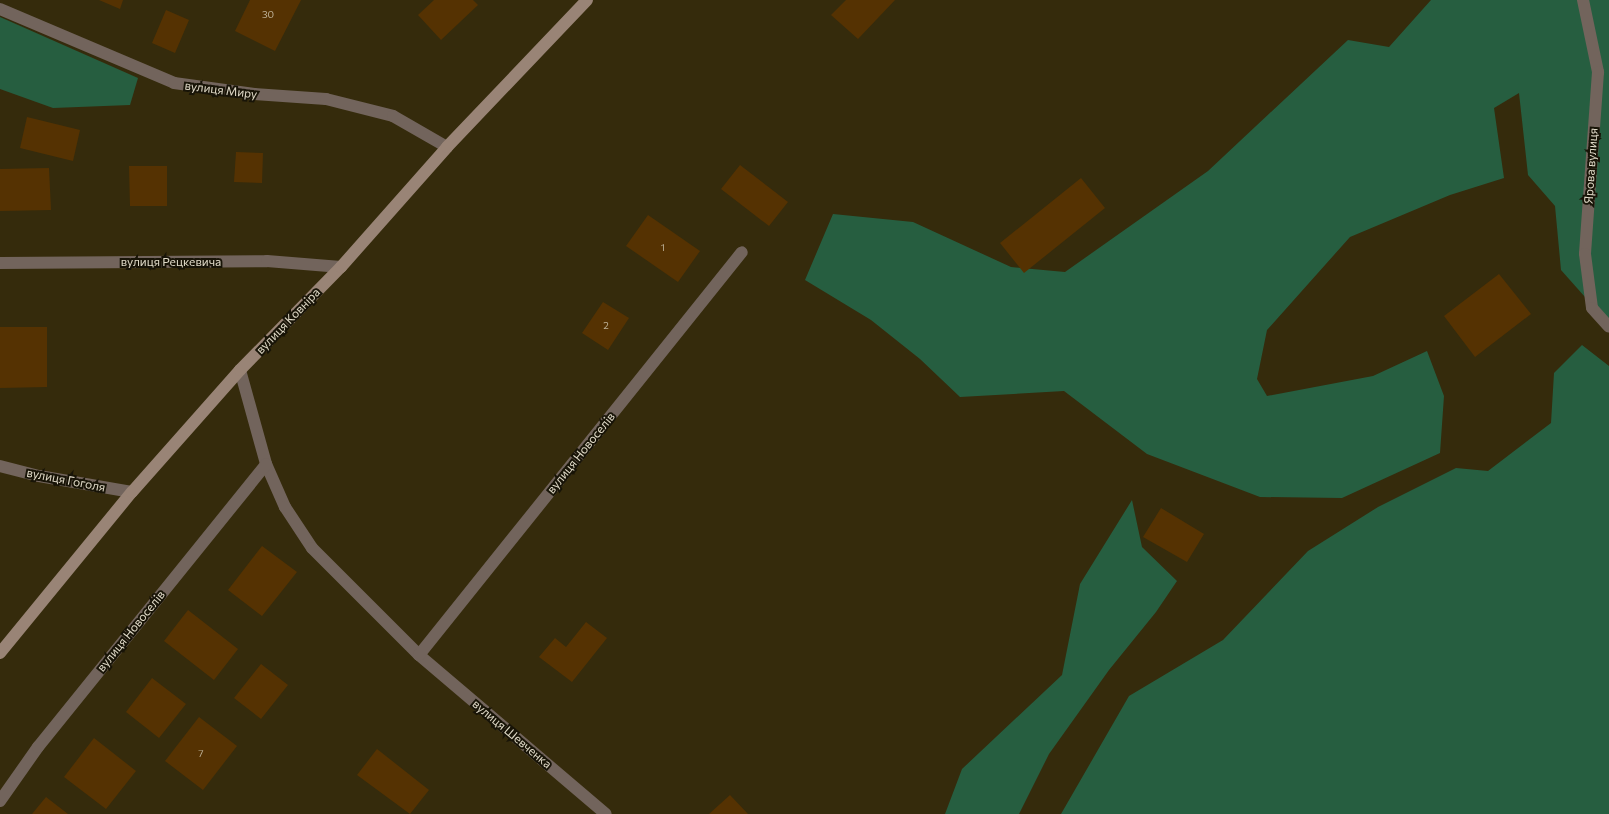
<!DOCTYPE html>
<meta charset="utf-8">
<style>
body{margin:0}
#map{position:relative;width:1609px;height:814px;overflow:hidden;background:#352b0c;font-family:Commissioner,sans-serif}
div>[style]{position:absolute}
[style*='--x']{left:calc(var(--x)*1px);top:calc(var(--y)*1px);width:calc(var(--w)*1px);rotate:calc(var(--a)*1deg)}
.forest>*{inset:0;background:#265e40}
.building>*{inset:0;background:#553202}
.street>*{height:12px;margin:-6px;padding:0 6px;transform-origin:6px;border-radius:6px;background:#72645c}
.secondary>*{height:12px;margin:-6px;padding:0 6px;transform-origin:6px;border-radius:6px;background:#998476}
span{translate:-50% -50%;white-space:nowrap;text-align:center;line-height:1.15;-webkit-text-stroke:4px #181407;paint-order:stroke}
.number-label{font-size:10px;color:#bdb096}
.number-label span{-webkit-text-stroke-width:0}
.street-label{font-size:12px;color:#e0dac8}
</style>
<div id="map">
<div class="forest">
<i style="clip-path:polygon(1431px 0,1609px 0,1609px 324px,1561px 270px,1555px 206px,1528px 175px,1519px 93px,1494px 108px,1504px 178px,1450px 195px,1350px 237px,1267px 330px,1257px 379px,1267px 396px,1373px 376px,1427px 351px,1444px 396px,1440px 453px,1342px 498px,1260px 497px,1147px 454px,1064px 391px,960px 397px,920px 359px,871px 320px,805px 280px,833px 214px,913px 222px,1011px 267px,1065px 272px,1208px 171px,1348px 40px,1389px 47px)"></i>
<i style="clip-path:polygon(0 17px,138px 78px,130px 105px,53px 108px,0 89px)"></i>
<i style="clip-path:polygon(1582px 345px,1609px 366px,1609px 814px,1061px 814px,1129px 696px,1223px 640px,1308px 551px,1378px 507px,1456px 468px,1488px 471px,1551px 423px,1554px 373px)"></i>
<i style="clip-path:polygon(1132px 500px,1142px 547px,1177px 581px,1156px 612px,1109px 670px,1049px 754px,1019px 814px,945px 814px,962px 769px,1062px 675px,1080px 584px)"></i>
</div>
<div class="building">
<i style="clip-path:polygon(99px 0,123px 0,120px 9px)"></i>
<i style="clip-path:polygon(250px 0,301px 0,275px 51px,235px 31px)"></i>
<i style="clip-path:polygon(434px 0,473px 0,478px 5px,441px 40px,418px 15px)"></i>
<i style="clip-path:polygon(846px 0,895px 0,858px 39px,831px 15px)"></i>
<i style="clip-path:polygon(166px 10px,189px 20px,175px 53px,152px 43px)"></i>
<i style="clip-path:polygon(27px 117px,80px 130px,73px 161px,20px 148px)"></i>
<i style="clip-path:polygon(236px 152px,263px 153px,262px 183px,234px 182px)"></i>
<i style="clip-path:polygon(740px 165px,788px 202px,769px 226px,721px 189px)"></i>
<i style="clip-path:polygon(129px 166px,167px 166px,167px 206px,130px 206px)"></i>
<i style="clip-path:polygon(49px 168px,51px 210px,0 211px,0 169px)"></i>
<i style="clip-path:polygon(1081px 178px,1105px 208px,1024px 273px,1000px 243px)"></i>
<i style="clip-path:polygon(648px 215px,700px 251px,678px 282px,626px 246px)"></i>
<i style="clip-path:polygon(1499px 274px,1531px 314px,1475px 357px,1444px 316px)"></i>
<i style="clip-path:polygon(603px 302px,629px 318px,608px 350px,582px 333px)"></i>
<i style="clip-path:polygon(0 327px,47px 327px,47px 387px,0 388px)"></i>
<i style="clip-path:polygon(1161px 508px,1204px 534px,1187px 562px,1143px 537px)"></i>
<i style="clip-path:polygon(262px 546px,297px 572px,262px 616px,228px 590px)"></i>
<i style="clip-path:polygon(188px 610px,238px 649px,214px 680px,164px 641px)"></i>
<i style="clip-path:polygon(586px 622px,607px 638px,572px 682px,539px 657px,555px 638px,566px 647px)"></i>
<i style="clip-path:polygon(261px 664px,288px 685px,261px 719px,234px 698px)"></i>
<i style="clip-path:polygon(152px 678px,186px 704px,159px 738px,126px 712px)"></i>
<i style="clip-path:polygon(199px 717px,237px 746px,203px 790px,165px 761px)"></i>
<i style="clip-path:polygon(94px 738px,136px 771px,106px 809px,64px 777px)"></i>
<i style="clip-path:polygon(377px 749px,429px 790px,410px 814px,357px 775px)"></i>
<i style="clip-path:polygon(730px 795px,748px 814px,709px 814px)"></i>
<i style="clip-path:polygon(46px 797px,68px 814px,32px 814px)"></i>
</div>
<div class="street">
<i style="--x:1583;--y:0;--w:74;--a:78.2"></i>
<i style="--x:1598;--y:72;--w:182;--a:94.1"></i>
<i style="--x:1585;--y:254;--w:54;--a:82.6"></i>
<i style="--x:1592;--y:308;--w:25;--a:48"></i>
<i style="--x:0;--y:9;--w:189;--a:23"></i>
<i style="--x:174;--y:83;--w:81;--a:7.8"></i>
<i style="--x:254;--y:94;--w:72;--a:4"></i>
<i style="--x:326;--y:99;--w:69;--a:14.2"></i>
<i style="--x:393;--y:116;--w:62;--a:29.9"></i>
<i style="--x:0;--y:263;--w:267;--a:-0.4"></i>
<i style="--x:267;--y:261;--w:74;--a:4.6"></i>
<i style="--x:240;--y:370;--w:98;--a:74.5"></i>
<i style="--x:266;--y:464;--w:47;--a:66.2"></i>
<i style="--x:285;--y:507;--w:49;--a:56.6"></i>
<i style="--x:312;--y:548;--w:151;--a:45"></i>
<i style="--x:419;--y:655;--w:245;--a:40.4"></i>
<i style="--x:0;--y:466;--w:40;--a:14.4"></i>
<i style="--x:39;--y:476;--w:94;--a:9.8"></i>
<i style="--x:419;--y:655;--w:516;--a:-51.29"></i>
<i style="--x:0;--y:801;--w:66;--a:-54.9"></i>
<i style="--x:38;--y:747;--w:363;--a:-51.1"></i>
</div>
<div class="secondary">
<i style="--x:0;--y:653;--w:208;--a:-50.7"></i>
<i style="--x:132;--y:492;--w:163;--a:-48.5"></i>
<i style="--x:240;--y:370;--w:144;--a:-45.6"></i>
<i style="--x:341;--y:267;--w:160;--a:-48.5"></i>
<i style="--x:447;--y:147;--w:203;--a:-46.4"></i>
</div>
<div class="number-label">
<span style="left:268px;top:15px">30</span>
<span style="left:663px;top:248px">1</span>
<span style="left:606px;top:326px">2</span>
<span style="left:201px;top:754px">7</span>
</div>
<div class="street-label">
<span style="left:221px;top:90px;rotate:7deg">вулиця Миру</span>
<span style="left:1591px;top:166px;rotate:-86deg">Ярова вулиця</span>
<span style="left:171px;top:262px">вулиця Рецкевича</span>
<span style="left:288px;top:321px;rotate:-46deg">вулиця Ковніра</span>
<span style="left:581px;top:453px;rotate:-51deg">вулиця Новоселів</span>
<span style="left:66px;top:480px;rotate:11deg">вулиця Гоголя</span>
<span style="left:131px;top:631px;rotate:-51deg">вулиця Новоселів</span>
<span style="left:512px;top:734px;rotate:40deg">вулиця Шевченка</span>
</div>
</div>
